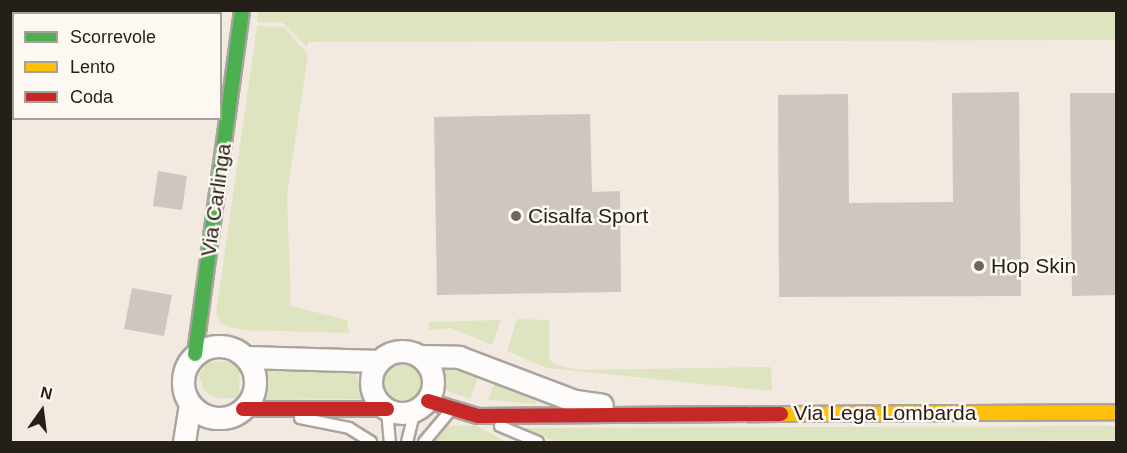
<!DOCTYPE html>
<style>
body{margin:0}
#map{position:relative;width:1127px;height:453px;overflow:hidden;background:#f2e9e1;font-family:Helvetica,sans-serif}
div>[style]{position:absolute}
[style*='--x']{left:calc(var(--x)*1px);top:calc(var(--y)*1px);width:calc(var(--w)*1px);rotate:calc(var(--a)*1deg)}
.green>*{inset:0;background:#dfe4c0}
.round{border-radius:50%}
.building>*{inset:0;background:#cec6c0}
.roads{filter:drop-shadow(2px 0 #aba49e) drop-shadow(-2px 0 #aba49e) drop-shadow(0 2px #aba49e) drop-shadow(0 -2px #aba49e)}
.lane>*{height:10px;margin:-5px;padding:0 5px;transform-origin:5px;border-radius:5px;background:#fdfcfa}
.street>*{height:21px;margin:-10.5px;padding:0 10.5px;transform-origin:10.5px;border-radius:10.5px;background:#fdfcfa}
.street>.ring{margin:-10.5px;padding:0;box-sizing:content-box;background:none;border:21px solid #fdfcfa;border-radius:50%}
.fast>*{height:14px;margin:-7px;padding:0 7px;transform-origin:7px;border-radius:7px;background:#4caf50}
.slow>*{height:14px;margin:-7px;padding:0 7px;transform-origin:7px;border-radius:7px;background:#ffc107}
.jam>*{height:14px;margin:-7px;padding:0 7px;transform-origin:7px;border-radius:7px;background:#c62828}
.dots>*{width:16px;height:16px;translate:-50% -50%;box-sizing:border-box;border:3px solid #fef8f2;border-radius:50%}
span{translate:-50% -50%;white-space:nowrap;text-align:center;line-height:1.15;-webkit-text-stroke:5px #fef8f2;paint-order:stroke}
.street-label{font-size:21px;color:#241f19}
.poi-label{font-size:21px;color:#241f19}
.left{translate:0 -50%;text-align:left}
.frame{position:absolute;inset:0;border:12px solid #241f19;pointer-events:none}
.legend{position:absolute;left:12px;top:12px;width:210px;height:108px;box-sizing:border-box;background:#fef8f2;border:2px solid #a7a19b;margin:0;padding:8px 10px;list-style:none;font-size:18px;color:#241f19}
.legend li{display:flex;align-items:center;gap:12px;height:30px}
.legend b{width:30px;border:2px solid #a7a19b}
.north{position:absolute;left:12px;top:381px;width:60px;height:60px;-webkit-text-stroke:4px #fef8f2;paint-order:stroke;rotate:14deg;font-size:16px;font-weight:700;line-height:24px;text-align:center;color:#241f19}
.north::after{content:'';display:block;margin:auto;width:21px;height:27px;background:#241f19;clip-path:polygon(50% 0,100% 100%,50% 72%,0 100%)}
</style>
<div id="map">
<div class="green">
<i style="clip-path:polygon(258px 10px,1116px 10px,1116px 40px,308px 42px,307px 47px,283px 23px,257px 22px)"></i>
<i style="clip-path:polygon(257px 26px,284px 27px,308px 55px,287px 195px,291px 306px,347px 320px,349px 333px,242px 330px,221px 324px,216px 314px)"></i>
<i style="clip-path:polygon(517px 319px,549px 320px,549px 359px,557px 365px,580px 370px,771px 367px,772px 391px,547px 368px,507px 351px)"></i>
<i style="clip-path:polygon(501px 320px,492px 345px,451px 328px,428px 330px,429px 322px)"></i>
<i class="round" style="left:380px;top:359px;width:46px;height:46px"></i>
<i style="clip-path:polygon(240px 361px,239px 398px,217px 398px,204px 391px,199px 375px,207px 362px)"></i>
<i style="clip-path:polygon(448px 364px,480px 372px,470px 399px,443px 389px,440px 380px)"></i>
<i style="clip-path:polygon(353px 366px,365px 399px,251px 400px,253px 367px)"></i>
<i style="clip-path:polygon(496px 380px,538px 397px,536px 404px,488px 400px)"></i>
<i style="clip-path:polygon(476px 425px,506px 442px,429px 442px,442px 426px)"></i>
<i style="clip-path:polygon(1116px 426px,1116px 440px,812px 442px,556px 442px,524px 428px)"></i>
</div>
<div class="building">
<i style="clip-path:polygon(1019px 92px,1021px 296px,779px 297px,778px 95px,848px 94px,849px 203px,953px 202px,952px 93px)"></i>
<i style="clip-path:polygon(1070px 93px,1116px 93px,1116px 295px,1072px 296px)"></i>
<i style="clip-path:polygon(590px 114px,592px 192px,620px 191px,621px 292px,437px 295px,434px 117px)"></i>
<i style="clip-path:polygon(158px 171px,187px 176px,182px 210px,153px 206px)"></i>
<i style="clip-path:polygon(132px 288px,172px 295px,164px 336px,124px 329px)"></i>
</div>
<div class="roads">
<div class="lane">
<i style="--x:387;--y:410;--w:32;--a:85"></i>
<i style="--x:300;--y:418;--w:50;--a:11.5"></i>
<i style="--x:349;--y:428;--w:26;--a:32"></i>
<i style="--x:500;--y:426;--w:41;--a:22.8"></i>
<i style="--x:407;--y:442;--w:32;--a:-76"></i>
<i style="--x:424;--y:442;--w:40;--a:-50"></i>
</div>
<div class="street">
<i class="ring" style="left:183px;top:346px;width:51px;height:51px"></i>
<i class="ring" style="left:371px;top:351px;width:41px;height:41px"></i>
<i style="--x:420;--y:356;--w:39;--a:1"></i>
<i style="--x:459;--y:357;--w:124;--a:20.8"></i>
<i style="--x:575;--y:401;--w:27;--a:8"></i>
<i style="--x:247;--y:357;--w:132;--a:1.7"></i>
<i style="--x:184;--y:442;--w:38;--a:-81"></i>
</div>
<div class="fast">
<i style="--x:195;--y:354;--w:347;--a:-82.2"></i>
</div>
<div class="slow">
<i style="--x:781;--y:414;--w:335;--a:-0.3"></i>
</div>
<div class="jam">
<i style="--x:428;--y:401;--w:52;--a:16.7"></i>
<i style="--x:478;--y:416;--w:303;--a:-0.4"></i>
<i style="--x:243;--y:409;--w:144;--a:0"></i>
</div>
</div>
<div class="dots">
<i style="left:516px;top:216px;background:#6c665f"></i>
<i style="left:979px;top:266px;background:#6c665f"></i>
</div>
<div class="street-label">
<span style="left:216px;top:200px;rotate:-82deg">Via Carlinga</span>
<span style="left:885px;top:413px">Via Lega Lombarda</span>
</div>
<div class="poi-label">
<span class="left" style="left:528px;top:216px">Cisalfa Sport</span>
<span class="left" style="left:991px;top:266px">Hop Skin</span>
</div>
<div class="frame"></div>
<ul class="legend">
<li><b style="height:8px;background:#4caf50"></b>Scorrevole</li>
<li><b style="height:8px;background:#ffc107"></b>Lento</li>
<li><b style="height:8px;background:#c62828"></b>Coda</li>
</ul>
<div class="north">N</div>
</div>
